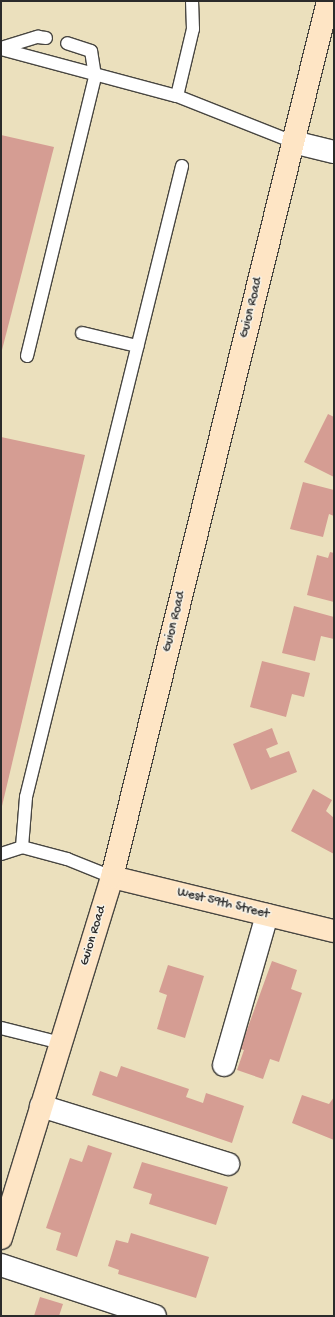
<!DOCTYPE html>
<style>
body{margin:0}
#map{position:relative;width:335px;height:1317px;overflow:hidden;background:#ebe0bd;font-family:"Gochi Hand",sans-serif}
div>[style]{position:absolute}
[style*='--x']{left:calc(var(--x)*1px);top:calc(var(--y)*1px);width:calc(var(--w)*1px);rotate:calc(var(--a)*1deg)}
.building>*{inset:0;background:#d59d93}
.roads{filter:drop-shadow(1px 0 #484641) drop-shadow(-1px 0 #484641) drop-shadow(0 1px #484641) drop-shadow(0 -1px #484641)}
.lane>*{height:12px;margin:-6px;padding:0 6px;transform-origin:6px;border-radius:6px;background:#fff}
.street>*{height:22px;margin:-11px;padding:0 11px;transform-origin:11px;border-radius:11px;background:#fff}
.secondary>*{height:22px;margin:-11px;padding:0 11px;transform-origin:11px;border-radius:11px;background:#fee5c5}
span{translate:-50% -50%;white-space:nowrap;text-align:center;line-height:1.15;-webkit-text-stroke:3px #f7f3e8;paint-order:stroke}
.street-label{font-size:13px;color:#2b2b2b}
.frame{position:absolute;inset:0;border:2px solid #2b2b2b;pointer-events:none}
</style>
<div id="map">
<div class="building">
<i style="clip-path:polygon(1px 135px,54px 147px,2px 350px,1px 350px)"></i>
<i style="clip-path:polygon(328px 414px,334px 417px,334px 477px,304px 462px)"></i>
<i style="clip-path:polygon(1px 437px,85px 455px,2px 806px,1px 806px)"></i>
<i style="clip-path:polygon(303px 482px,334px 490px,334px 516px,329px 514px,323px 537px,290px 529px)"></i>
<i style="clip-path:polygon(330px 552px,334px 553px,334px 602px,307px 595px,317px 555px,328px 558px)"></i>
<i style="clip-path:polygon(294px 606px,334px 617px,334px 639px,321px 636px,315px 661px,282px 653px)"></i>
<i style="clip-path:polygon(262px 661px,310px 673px,304px 697px,292px 694px,286px 717px,250px 707px)"></i>
<i style="clip-path:polygon(272px 728px,278px 744px,266px 749px,270px 758px,289px 751px,297px 772px,251px 790px,233px 744px)"></i>
<i style="clip-path:polygon(313px 789px,332px 800px,326px 811px,334px 818px,334px 854px,291px 831px)"></i>
<i style="clip-path:polygon(272px 961px,297px 970px,291px 989px,302px 993px,279px 1062px,270px 1059px,263px 1079px,237px 1070px,244px 1050px,240px 1049px)"></i>
<i style="clip-path:polygon(168px 965px,204px 976px,185px 1038px,157px 1029px,167px 995px,159px 992px)"></i>
<i style="clip-path:polygon(121px 1066px,189px 1089px,186px 1097px,203px 1103px,206px 1093px,244px 1106px,232px 1143px,92px 1095px,100px 1071px,117px 1077px)"></i>
<i style="clip-path:polygon(302px 1095px,329px 1104px,334px 1097px,334px 1140px,292px 1123px)"></i>
<i style="clip-path:polygon(88px 1145px,112px 1153px,77px 1257px,56px 1250px,61px 1233px,46px 1228px,70px 1158px,82px 1162px)"></i>
<i style="clip-path:polygon(142px 1162px,228px 1187px,216px 1225px,149px 1204px,152px 1194px,133px 1188px)"></i>
<i style="clip-path:polygon(131px 1233px,209px 1257px,196px 1298px,118px 1274px,119px 1270px,108px 1266px,116px 1240px,128px 1243px)"></i>
<i style="clip-path:polygon(40px 1297px,63px 1304px,59px 1316px,34px 1316px)"></i>
</div>
<div class="roads">
<div class="lane">
<i style="--x:1;--y:48;--w:39;--a:-17"></i>
<i style="--x:38;--y:37;--w:8;--a:7"></i>
<i style="--x:1;--y:49;--w:182;--a:15"></i>
<i style="--x:177;--y:96;--w:125;--a:21.6"></i>
<i style="--x:177;--y:96;--w:69;--a:-76.6"></i>
<i style="--x:193;--y:29;--w:28;--a:-92"></i>
<i style="--x:82;--y:333;--w:57;--a:13.3"></i>
<i style="--x:27;--y:356;--w:288;--a:-76.3"></i>
<i style="--x:95;--y:76;--w:25;--a:-99"></i>
<i style="--x:91;--y:51;--w:25;--a:-162"></i>
<i style="--x:22;--y:847;--w:50;--a:-85.4"></i>
<i style="--x:26;--y:797;--w:650;--a:-76.11"></i>
<i style="--x:1;--y:854;--w:22;--a:-18"></i>
<i style="--x:22;--y:847;--w:47;--a:14.9"></i>
<i style="--x:67;--y:859;--w:48;--a:21.8"></i>
<i style="--x:1;--y:1028;--w:62;--a:14"></i>
</div>
<div class="street">
<i style="--x:293;--y:142;--w:42;--a:13.7"></i>
<i style="--x:224;--y:1065;--w:156;--a:-74"></i>
<i style="--x:41;--y:1106;--w:196;--a:17.2"></i>
<i style="--x:1;--y:1265;--w:162;--a:18.3"></i>
</div>
<div class="secondary">
<i style="--x:112;--y:877;--w:228;--a:13.7"></i>
<i style="--x:1;--y:1238;--w:378;--a:-72.9"></i>
<i style="--x:112;--y:877;--w:902;--a:-76.15"></i>
</div>
</div>
<div class="street-label">
<span style="left:252px;top:308px;rotate:-76deg">Guion Road</span>
<span style="left:175px;top:622px;rotate:-76deg">Guion Road</span>
<span style="left:223px;top:904px;rotate:14deg">West 59th Street</span>
<span style="left:94px;top:936px;rotate:-73deg">Guion Road</span>
</div>
<div class="frame"></div>
</div>
